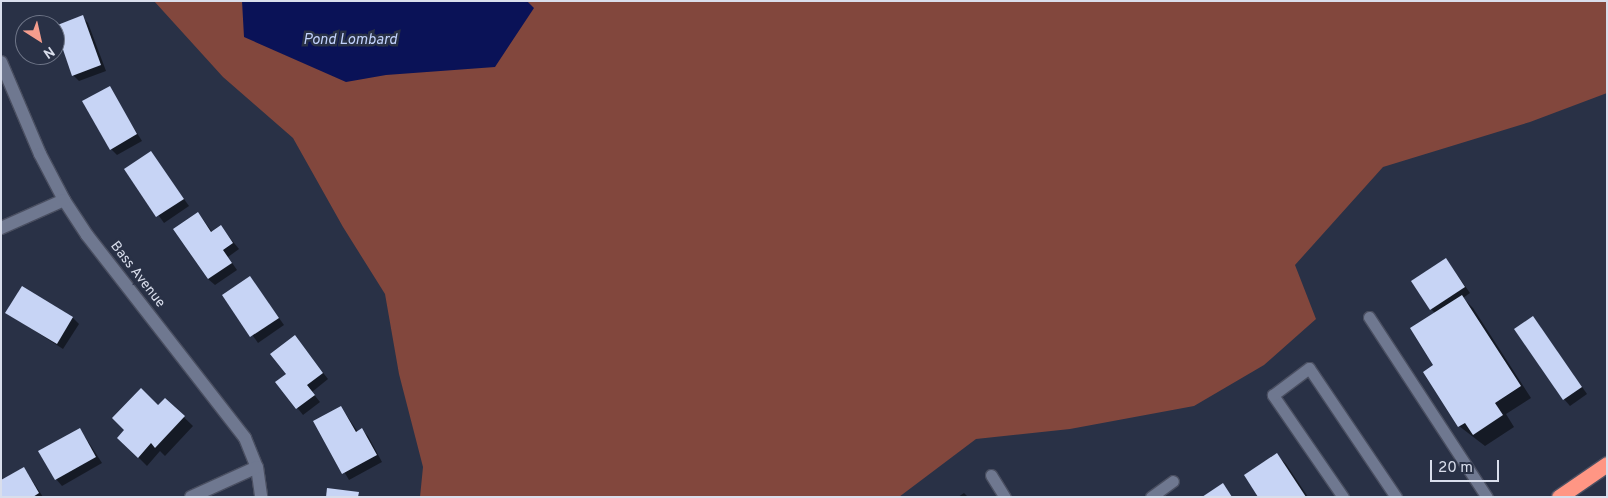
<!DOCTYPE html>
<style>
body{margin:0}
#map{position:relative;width:1608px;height:498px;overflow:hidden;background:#293146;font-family:Overpass,sans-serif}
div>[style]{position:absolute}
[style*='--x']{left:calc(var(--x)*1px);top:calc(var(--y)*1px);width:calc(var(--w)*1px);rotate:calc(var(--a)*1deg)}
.green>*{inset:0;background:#82473d}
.water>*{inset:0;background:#0a1257}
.shadow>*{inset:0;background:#0007}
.building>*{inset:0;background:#c7d4f5}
.roads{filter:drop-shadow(1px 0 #4a4f61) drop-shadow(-1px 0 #4a4f61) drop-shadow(0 1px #4a4f61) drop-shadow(0 -1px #4a4f61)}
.lane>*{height:11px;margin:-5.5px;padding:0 5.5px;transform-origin:5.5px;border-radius:5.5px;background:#6f7890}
.street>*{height:12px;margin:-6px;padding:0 6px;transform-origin:6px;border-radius:6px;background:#6f7890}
.highway>*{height:15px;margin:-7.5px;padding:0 7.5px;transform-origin:7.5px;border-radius:7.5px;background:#ff9684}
span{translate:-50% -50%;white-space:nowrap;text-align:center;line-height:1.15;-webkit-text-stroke:5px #293146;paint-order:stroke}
.street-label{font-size:14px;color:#d9deec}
.water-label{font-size:15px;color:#c2d2fc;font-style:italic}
.frame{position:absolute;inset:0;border:2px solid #d9deec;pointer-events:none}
.north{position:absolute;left:15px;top:15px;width:50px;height:50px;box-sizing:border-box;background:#293146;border:1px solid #6f7688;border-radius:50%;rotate:145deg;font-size:14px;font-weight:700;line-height:20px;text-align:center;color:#d9deec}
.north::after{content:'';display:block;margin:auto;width:18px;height:22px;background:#f49d8d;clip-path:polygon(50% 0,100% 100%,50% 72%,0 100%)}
.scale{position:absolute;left:1430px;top:460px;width:69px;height:22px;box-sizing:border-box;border:2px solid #d9deec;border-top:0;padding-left:6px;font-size:15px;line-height:18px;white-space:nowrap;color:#d9deec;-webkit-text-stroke:4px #293146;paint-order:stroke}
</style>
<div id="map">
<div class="green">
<i style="clip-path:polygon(154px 1px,1607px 1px,1607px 93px,1530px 122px,1383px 167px,1295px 265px,1316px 319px,1264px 365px,1194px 406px,1070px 429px,976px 439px,899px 497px,420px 497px,423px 467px,399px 374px,385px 294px,343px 227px,293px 138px,223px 77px)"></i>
</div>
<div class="water">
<i style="clip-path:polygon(242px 1px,527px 1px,534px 8px,495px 67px,386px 75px,346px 82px,244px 37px)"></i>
</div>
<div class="shadow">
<i style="clip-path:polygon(82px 17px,88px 23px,106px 71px,79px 81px,73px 75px,55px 27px)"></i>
<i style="clip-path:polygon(109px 88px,142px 141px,117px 155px,111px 149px)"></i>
<i style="clip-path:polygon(151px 153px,189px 206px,164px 223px,126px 170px)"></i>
<i style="clip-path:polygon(198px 213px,213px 233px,221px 227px,239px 249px,228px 257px,237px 270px,215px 285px,208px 279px)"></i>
<i style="clip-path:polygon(1446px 259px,1470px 293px,1463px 298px,1473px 308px,1531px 398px,1506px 414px,1514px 427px,1485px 446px,1459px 426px,1435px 366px,1435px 313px,1431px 309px)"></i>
<i style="clip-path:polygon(250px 277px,284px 325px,258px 343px,224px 295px)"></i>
<i style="clip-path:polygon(7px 313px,73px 318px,79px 324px,63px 349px)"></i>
<i style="clip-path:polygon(1533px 317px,1587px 394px,1570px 406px,1564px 399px)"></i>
<i style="clip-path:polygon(295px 337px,328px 379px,312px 392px,320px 402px,303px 415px,277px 382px,287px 375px)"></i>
<i style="clip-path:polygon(165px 399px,193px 426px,165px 456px,160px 451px,147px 466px,119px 438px)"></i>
<i style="clip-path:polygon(341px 407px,358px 432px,362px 430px,368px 436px,382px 462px,349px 480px,315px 422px)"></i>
<i style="clip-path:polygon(80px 429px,102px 463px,62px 486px,56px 479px)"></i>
<i style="clip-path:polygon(1277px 455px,1286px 464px,1308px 497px,1260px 497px)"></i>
<i style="clip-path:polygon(24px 468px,43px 497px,1px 497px)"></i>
<i style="clip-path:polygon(964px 493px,968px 497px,958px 497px)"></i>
</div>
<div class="building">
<i style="clip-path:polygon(83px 15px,101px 65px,72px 76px,55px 26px)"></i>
<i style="clip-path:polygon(110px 86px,137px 134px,110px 150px,82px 101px)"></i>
<i style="clip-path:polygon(151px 151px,184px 199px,156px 217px,124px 169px)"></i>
<i style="clip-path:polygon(198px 212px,211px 232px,221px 225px,233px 243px,223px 250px,232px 263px,208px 279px,173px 229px)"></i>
<i style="clip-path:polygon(1446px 258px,1465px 287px,1430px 310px,1411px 281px)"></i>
<i style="clip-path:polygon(250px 276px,279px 318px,250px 337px,222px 295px)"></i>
<i style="clip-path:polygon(22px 286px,73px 317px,57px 344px,5px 313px)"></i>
<i style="clip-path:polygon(1462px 295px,1521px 386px,1495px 403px,1503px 415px,1473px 435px,1465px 423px,1458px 427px,1423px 372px,1433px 365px,1410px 328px)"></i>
<i style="clip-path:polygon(1533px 316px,1582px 387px,1563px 400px,1514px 329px)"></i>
<i style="clip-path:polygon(295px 335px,323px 373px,307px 385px,315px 395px,296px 409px,275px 382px,286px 374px,270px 354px)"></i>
<i style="clip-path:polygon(141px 388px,158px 405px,165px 398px,185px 416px,155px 448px,151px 443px,138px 458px,117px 438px,124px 430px,112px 418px)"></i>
<i style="clip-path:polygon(341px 406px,356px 432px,362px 428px,377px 455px,342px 474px,313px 421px)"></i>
<i style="clip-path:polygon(80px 428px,96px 457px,55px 480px,38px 451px)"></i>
<i style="clip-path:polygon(1277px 453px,1306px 497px,1258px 497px,1244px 475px)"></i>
<i style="clip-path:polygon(24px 467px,39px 493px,33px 497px,1px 497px,1px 480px)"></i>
<i style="clip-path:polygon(1223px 483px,1232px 497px,1202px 497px)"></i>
<i style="clip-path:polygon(327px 488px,359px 492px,358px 497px,326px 497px)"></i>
</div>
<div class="roads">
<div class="lane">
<i style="--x:1369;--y:317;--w:215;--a:56.8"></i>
<i style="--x:991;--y:475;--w:26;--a:58"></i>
<i style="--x:1151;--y:497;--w:27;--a:-36"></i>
<i style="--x:1343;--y:497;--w:124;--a:-124.5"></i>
<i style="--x:1273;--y:395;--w:45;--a:-36.9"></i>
<i style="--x:1309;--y:368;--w:156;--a:56"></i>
</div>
<div class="street">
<i style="--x:1;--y:62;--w:100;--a:67"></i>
<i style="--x:40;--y:154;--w:52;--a:62.4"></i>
<i style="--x:64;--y:200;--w:42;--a:56.7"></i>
<i style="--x:87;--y:235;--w:257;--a:52.1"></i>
<i style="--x:245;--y:438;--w:31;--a:68"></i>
<i style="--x:257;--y:467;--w:30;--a:82"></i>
<i style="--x:1;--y:228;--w:69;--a:-24"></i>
<i style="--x:191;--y:497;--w:72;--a:-24.4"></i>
</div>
<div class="highway">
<i style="--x:1559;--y:497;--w:58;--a:-34.5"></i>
</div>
</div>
<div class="street-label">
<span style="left:137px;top:275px;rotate:52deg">Bass Avenue</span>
</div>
<div class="water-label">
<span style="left:350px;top:41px">Pond Lombard</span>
</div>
<div class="frame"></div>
<div class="north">N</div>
<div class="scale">20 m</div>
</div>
